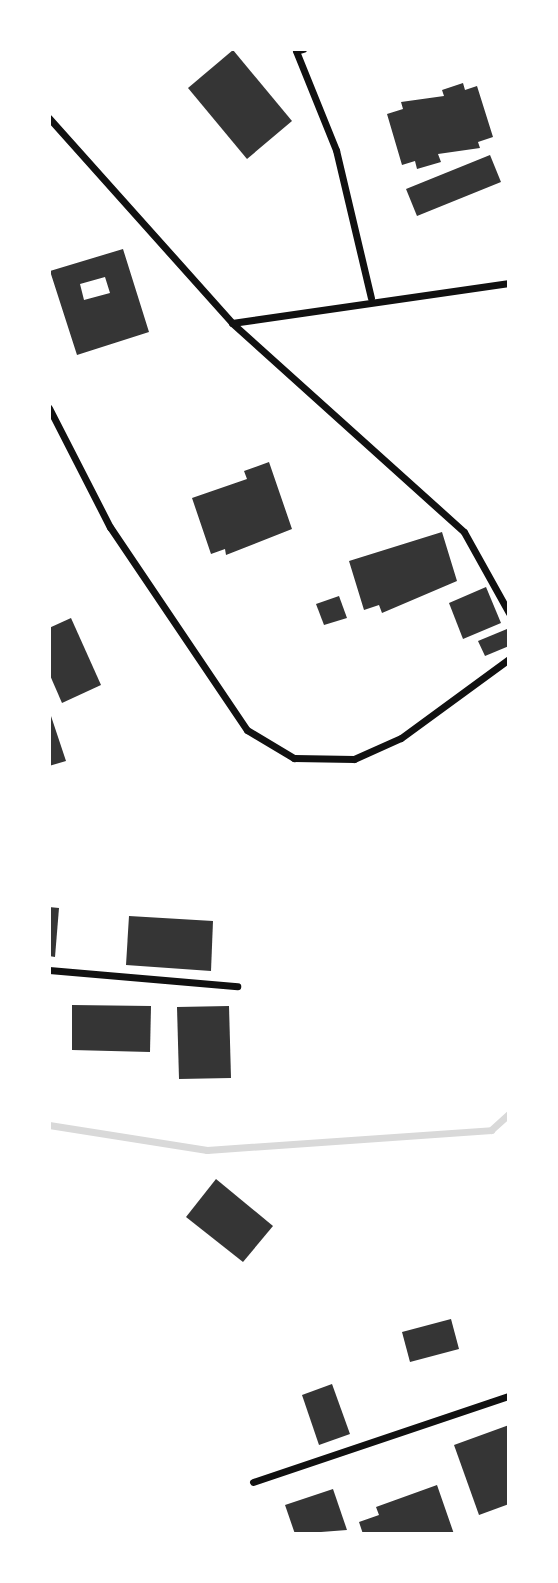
<!DOCTYPE html>
<style>
body{margin:0}
#map{position:relative;width:558px;height:1583px;overflow:hidden;background:#fff;font-family:Karla,sans-serif}
div>[style]{position:absolute}
[style*='--x']{left:calc(var(--x)*1px);top:calc(var(--y)*1px);width:calc(var(--w)*1px);rotate:calc(var(--a)*1deg)}
.stream>*{height:7px;margin:-3.5px;padding:0 3.5px;transform-origin:3.5px;border-radius:3.5px;background:#d9d9d9}
.building>*{inset:0;background:#353535}
.minor>*{height:7px;margin:-3.5px;padding:0 3.5px;transform-origin:3.5px;border-radius:3.5px;background:#111}
span{translate:-50% -50%;white-space:nowrap;text-align:center;line-height:1.15;-webkit-text-stroke:6px #fff;paint-order:stroke}
.frame{position:absolute;inset:0;border:51px solid #fff;pointer-events:none}
</style>
<div id="map">
<div class="stream">
<i style="--x:49;--y:1125;--w:160;--a:9"></i>
<i style="--x:207;--y:1150;--w:285;--a:-4"></i>
<i style="--x:491;--y:1130;--w:24;--a:-42"></i>
</div>
<div class="building">
<i style="clip-path:polygon(233px 50px,292px 121px,247px 159px,188px 88px)"></i>
<i style="clip-path:polygon(463px 83px,465px 90px,477px 86px,493px 137px,478px 142px,480px 148px,438px 154px,441px 162px,417px 169px,415px 161px,402px 165px,387px 114px,403px 109px,401px 102px,444px 96px,442px 90px)"></i>
<i style="clip-path:polygon(490px 155px,501px 182px,417px 216px,406px 189px)"></i>
<i style="clip-path:polygon(evenodd,123px 249px,149px 332px,77px 355px,50px 271px,123px 249px,105px 277px,110px 293px,84px 300px,80px 284px,105px 277px)"></i>
<i style="clip-path:polygon(269px 462px,292px 529px,226px 555px,225px 549px,211px 554px,192px 498px,247px 479px,244px 471px)"></i>
<i style="clip-path:polygon(442px 532px,457px 581px,382px 613px,379px 605px,364px 610px,349px 561px)"></i>
<i style="clip-path:polygon(486px 587px,501px 623px,463px 639px,449px 603px)"></i>
<i style="clip-path:polygon(339px 596px,347px 618px,324px 625px,316px 604px)"></i>
<i style="clip-path:polygon(71px 618px,101px 685px,62px 703px,49px 673px,49px 628px)"></i>
<i style="clip-path:polygon(507px 629px,509px 646px,485px 656px,478px 641px)"></i>
<i style="clip-path:polygon(49px 710px,66px 761px,49px 766px)"></i>
<i style="clip-path:polygon(49px 907px,59px 908px,55px 957px,49px 956px)"></i>
<i style="clip-path:polygon(129px 916px,213px 921px,211px 971px,126px 965px)"></i>
<i style="clip-path:polygon(72px 1005px,151px 1006px,150px 1052px,72px 1050px)"></i>
<i style="clip-path:polygon(229px 1006px,231px 1078px,179px 1079px,177px 1007px)"></i>
<i style="clip-path:polygon(216px 1179px,273px 1226px,243px 1262px,186px 1217px)"></i>
<i style="clip-path:polygon(451px 1319px,459px 1349px,410px 1362px,402px 1332px)"></i>
<i style="clip-path:polygon(332px 1384px,350px 1434px,319px 1445px,302px 1395px)"></i>
<i style="clip-path:polygon(509px 1425px,509px 1504px,479px 1515px,454px 1445px)"></i>
<i style="clip-path:polygon(437px 1485px,454px 1534px,363px 1534px,359px 1522px,379px 1515px,376px 1507px)"></i>
<i style="clip-path:polygon(333px 1489px,347px 1530px,295px 1534px,285px 1505px)"></i>
</div>
<div class="minor">
<i style="--x:303;--y:49;--w:7;--a:164"></i>
<i style="--x:296;--y:51;--w:107;--a:68"></i>
<i style="--x:336;--y:150;--w:152;--a:76.7"></i>
<i style="--x:49;--y:118;--w:275;--a:48.2"></i>
<i style="--x:232;--y:323;--w:312;--a:42"></i>
<i style="--x:464;--y:532;--w:93;--a:60.9"></i>
<i style="--x:232;--y:323;--w:280;--a:-8.2"></i>
<i style="--x:49;--y:408;--w:134;--a:62.9"></i>
<i style="--x:110;--y:527;--w:245;--a:56"></i>
<i style="--x:247;--y:730;--w:55;--a:30.8"></i>
<i style="--x:294;--y:758;--w:60;--a:1"></i>
<i style="--x:354;--y:759;--w:51;--a:-24.1"></i>
<i style="--x:401;--y:738;--w:134;--a:-36.2"></i>
<i style="--x:49;--y:970;--w:189;--a:4.9"></i>
<i style="--x:253;--y:1482;--w:270;--a:-18.6"></i>
</div>
<div class="frame"></div>
</div>
